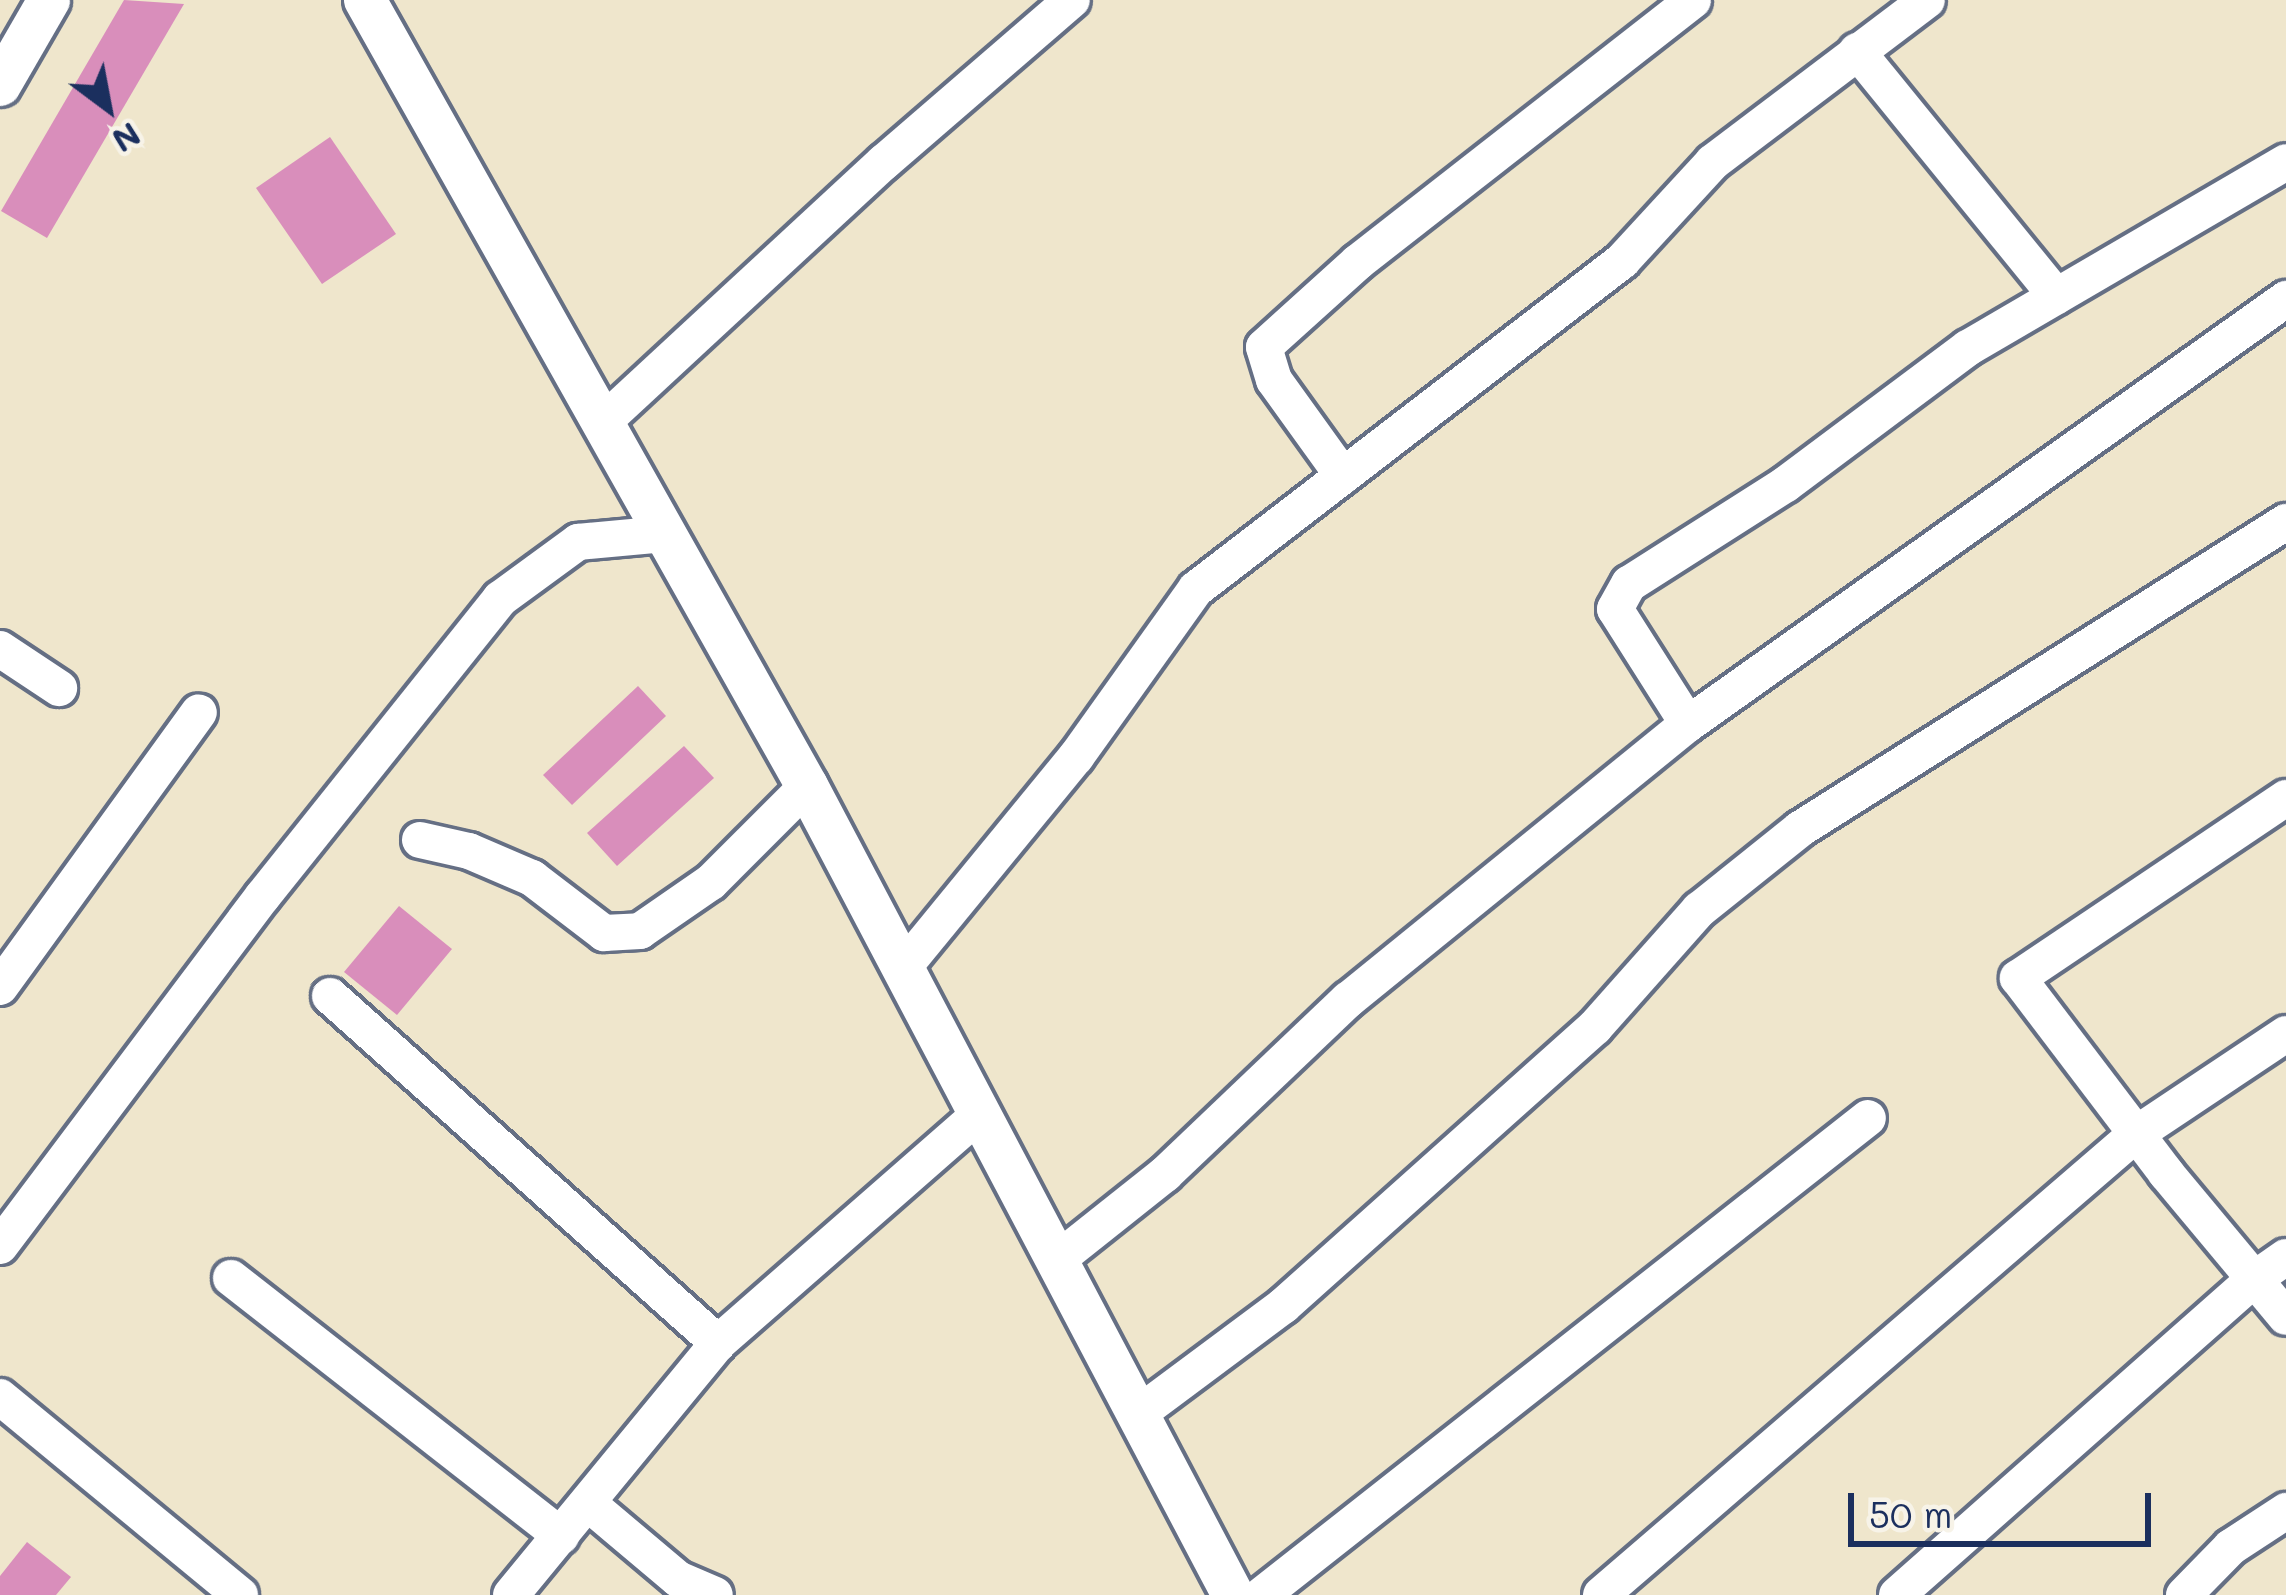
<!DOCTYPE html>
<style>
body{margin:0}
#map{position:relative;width:2286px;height:1595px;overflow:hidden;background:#efe6cc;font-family:Mali,sans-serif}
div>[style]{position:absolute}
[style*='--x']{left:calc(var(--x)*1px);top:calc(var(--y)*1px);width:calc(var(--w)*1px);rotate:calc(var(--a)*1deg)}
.building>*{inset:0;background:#d98ebb}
.roads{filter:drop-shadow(3px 0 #656f84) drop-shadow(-3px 0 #656f84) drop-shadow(0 3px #656f84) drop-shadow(0 -3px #656f84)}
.minor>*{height:36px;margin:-18px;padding:0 18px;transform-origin:18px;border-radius:18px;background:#fff}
.tertiary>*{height:42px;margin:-21px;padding:0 21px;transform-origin:21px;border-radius:21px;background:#fff}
span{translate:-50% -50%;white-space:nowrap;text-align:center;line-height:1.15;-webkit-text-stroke:10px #f7f3e8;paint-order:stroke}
.north{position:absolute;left:48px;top:48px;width:120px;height:120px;-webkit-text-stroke:9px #f7f3e8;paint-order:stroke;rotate:148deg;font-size:33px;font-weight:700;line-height:48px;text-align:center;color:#1b2f5e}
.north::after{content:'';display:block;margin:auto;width:42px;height:54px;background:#1b2f5e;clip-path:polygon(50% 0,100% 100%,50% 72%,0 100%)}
.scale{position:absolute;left:1848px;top:1493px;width:303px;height:54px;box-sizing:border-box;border:6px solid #1b2f5e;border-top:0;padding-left:15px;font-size:36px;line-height:42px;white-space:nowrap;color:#1b2f5e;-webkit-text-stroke:9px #f7f3e8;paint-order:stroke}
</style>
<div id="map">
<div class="building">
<i style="clip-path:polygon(124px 0,184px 4px,47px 238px,1px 211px)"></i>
<i style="clip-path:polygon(330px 137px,396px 234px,322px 284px,256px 188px)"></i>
<i style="clip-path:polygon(638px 686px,666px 716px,572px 805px,543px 775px)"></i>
<i style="clip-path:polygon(684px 746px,714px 778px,617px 866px,587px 833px)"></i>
<i style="clip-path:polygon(399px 906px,452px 949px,397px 1015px,344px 972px)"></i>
<i style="clip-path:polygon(27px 1542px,71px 1577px,56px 1595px,0 1595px,0 1576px)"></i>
</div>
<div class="roads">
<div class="minor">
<i style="--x:1857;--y:51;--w:316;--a:50.9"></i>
<i style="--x:602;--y:423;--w:384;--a:-42.8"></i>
<i style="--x:884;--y:162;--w:248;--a:-40.8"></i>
<i style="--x:1343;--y:476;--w:118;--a:-125.7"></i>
<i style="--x:1274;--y:380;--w:34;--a:-107"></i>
<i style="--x:1264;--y:347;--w:127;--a:-42.1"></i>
<i style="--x:1358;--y:262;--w:425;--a:-38"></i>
<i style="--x:0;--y:649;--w:71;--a:33.5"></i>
<i style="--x:1688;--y:724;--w:136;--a:-122.4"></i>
<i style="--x:1615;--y:609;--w:29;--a:-61"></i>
<i style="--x:1629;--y:584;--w:186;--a:-32.5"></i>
<i style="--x:1786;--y:484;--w:227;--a:-36.8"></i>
<i style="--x:1968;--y:348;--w:368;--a:-30.3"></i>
<i style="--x:2286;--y:798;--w:323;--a:146.1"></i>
<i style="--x:2018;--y:978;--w:245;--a:52.8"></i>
<i style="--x:2166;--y:1173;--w:187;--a:50.2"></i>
<i style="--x:420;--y:840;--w:50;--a:12.7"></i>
<i style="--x:469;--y:851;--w:69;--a:23.2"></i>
<i style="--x:532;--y:878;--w:91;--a:37.4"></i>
<i style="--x:604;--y:933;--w:36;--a:-3"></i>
<i style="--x:640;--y:931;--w:86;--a:-34.6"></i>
<i style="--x:711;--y:882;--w:136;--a:-45"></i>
<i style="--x:903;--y:968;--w:273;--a:-50.7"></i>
<i style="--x:1076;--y:757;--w:206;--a:-54.5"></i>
<i style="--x:1196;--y:589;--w:538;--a:-37.59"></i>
<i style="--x:1622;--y:261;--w:134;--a:-47.4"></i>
<i style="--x:1713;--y:162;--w:268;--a:-37.1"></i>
<i style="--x:0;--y:987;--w:339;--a:-54.1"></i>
<i style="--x:330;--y:996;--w:521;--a:41.81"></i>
<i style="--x:0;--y:1246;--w:438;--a:-53.1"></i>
<i style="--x:263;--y:896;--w:380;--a:-51.4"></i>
<i style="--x:500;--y:599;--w:97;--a:-36.2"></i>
<i style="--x:578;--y:542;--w:87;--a:-5.3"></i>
<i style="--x:1057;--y:1260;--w:138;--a:-38.5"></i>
<i style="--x:1165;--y:1174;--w:253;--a:-43.6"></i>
<i style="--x:1348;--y:1000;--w:438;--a:-39.1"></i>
<i style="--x:1688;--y:724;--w:734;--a:-35.4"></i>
<i style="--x:231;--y:1278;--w:419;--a:38"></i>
<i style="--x:0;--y:1397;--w:311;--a:39.5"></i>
<i style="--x:1138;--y:1414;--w:181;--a:-36.7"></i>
<i style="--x:1283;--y:1306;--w:419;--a:-41.8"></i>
<i style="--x:1595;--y:1027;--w:157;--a:-48.4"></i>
<i style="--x:1699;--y:910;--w:129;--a:-38.7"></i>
<i style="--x:1800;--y:829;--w:575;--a:-32.28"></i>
<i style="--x:589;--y:1504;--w:116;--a:40.1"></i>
<i style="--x:678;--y:1579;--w:40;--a:23.4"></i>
<i style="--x:511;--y:1595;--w:326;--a:-50.6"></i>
<i style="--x:718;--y:1343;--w:348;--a:-41.2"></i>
<i style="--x:1262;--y:1595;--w:771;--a:-38.21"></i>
<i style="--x:1601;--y:1595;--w:706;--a:-40.75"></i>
<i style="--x:2136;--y:1134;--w:180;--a:-33.7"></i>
<i style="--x:1897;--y:1595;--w:475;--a:-41.5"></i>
<i style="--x:2253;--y:1280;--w:40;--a:-34.9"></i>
<i style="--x:2184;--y:1595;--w:67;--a:-45.6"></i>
<i style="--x:2231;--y:1547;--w:66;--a:-33.2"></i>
</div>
<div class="tertiary">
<i style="--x:365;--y:0;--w:902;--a:60.65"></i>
<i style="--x:807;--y:786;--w:914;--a:62.23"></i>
<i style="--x:0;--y:85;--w:98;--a:-60"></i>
</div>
</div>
<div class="north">N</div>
<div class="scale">50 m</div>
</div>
